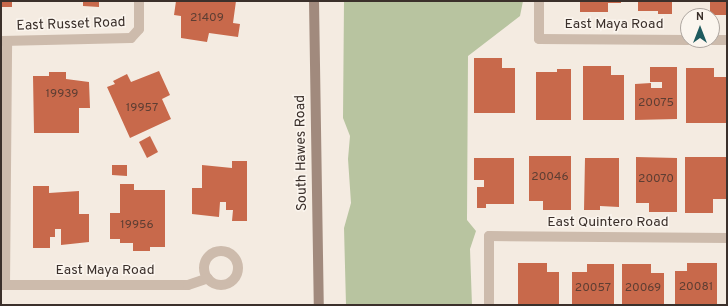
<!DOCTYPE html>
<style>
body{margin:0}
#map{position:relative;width:728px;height:306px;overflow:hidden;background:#f4ebe1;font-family:Overpass,sans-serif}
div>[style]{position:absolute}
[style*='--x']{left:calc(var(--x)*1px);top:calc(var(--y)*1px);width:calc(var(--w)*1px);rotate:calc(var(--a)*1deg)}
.green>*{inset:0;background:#b8c4a0}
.building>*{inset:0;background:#c8694b}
.street>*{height:10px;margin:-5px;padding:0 5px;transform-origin:5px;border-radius:5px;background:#cdbbac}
.street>.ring{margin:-5px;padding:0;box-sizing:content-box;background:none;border:10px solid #cdbbac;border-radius:50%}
.secondary>*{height:10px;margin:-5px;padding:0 5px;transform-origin:5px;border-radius:5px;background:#a18a7d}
span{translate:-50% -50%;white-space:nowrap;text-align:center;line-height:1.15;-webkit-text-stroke:3px #fbf5ee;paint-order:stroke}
.number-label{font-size:12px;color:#5e3e33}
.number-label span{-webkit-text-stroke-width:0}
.street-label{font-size:14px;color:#3b302b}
.frame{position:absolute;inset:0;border:2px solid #3b302b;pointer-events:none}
.north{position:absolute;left:680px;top:8px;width:40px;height:40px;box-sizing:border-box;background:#fbf5ee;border:1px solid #aea6a0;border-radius:50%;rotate:0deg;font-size:11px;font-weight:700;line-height:16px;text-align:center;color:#3b302b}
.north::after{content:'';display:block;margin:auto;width:14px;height:18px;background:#1f5a5e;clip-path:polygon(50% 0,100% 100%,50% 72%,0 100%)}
</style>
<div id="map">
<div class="green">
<i style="clip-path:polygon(344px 1px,523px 1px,520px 16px,468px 56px,467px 220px,476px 231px,470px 249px,472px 305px,346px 305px,344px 228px,351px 203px,348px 159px,350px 136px,343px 118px)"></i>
</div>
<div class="building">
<i style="clip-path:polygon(1px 1px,12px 1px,12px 7px,1px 7px)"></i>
<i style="clip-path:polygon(83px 1px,99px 1px,99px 7px,83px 6px)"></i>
<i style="clip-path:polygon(176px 1px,236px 1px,233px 23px,240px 24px,238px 37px,209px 33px,207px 42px,181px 38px,181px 16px,174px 15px)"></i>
<i style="clip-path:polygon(580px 1px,621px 1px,621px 3px,608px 3px,608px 12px,580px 12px)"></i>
<i style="clip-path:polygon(638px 1px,672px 1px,672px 14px,658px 14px,658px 11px,638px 11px)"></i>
<i style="clip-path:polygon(710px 1px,726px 1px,726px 15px,710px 15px)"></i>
<i style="clip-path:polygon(474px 58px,502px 58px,502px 68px,515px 68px,515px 113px,474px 113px)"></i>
<i style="clip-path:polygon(583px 66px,611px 66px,611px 75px,624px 75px,624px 120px,583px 120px)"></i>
<i style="clip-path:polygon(650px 67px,677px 67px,677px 119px,635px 120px,635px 84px,651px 83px,651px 88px,662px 88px,662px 82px,650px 82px)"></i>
<i style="clip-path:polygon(686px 68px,714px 68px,714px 77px,726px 77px,726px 123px,686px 123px)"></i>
<i style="clip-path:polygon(557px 69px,571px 69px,571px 120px,536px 120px,536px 72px,557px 72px)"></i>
<i style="clip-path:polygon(159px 71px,170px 95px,162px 99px,171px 119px,130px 138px,107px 87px,115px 84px,113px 81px,127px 74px,131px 82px)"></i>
<i style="clip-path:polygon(49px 72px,66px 72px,66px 79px,89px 82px,90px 108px,79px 108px,79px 133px,34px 133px,33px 76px,49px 76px)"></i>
<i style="clip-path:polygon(150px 136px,158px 152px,147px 158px,139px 142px)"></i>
<i style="clip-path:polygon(529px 156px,571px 156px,571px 210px,543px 210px,543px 201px,529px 201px)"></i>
<i style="clip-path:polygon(636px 157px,677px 158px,677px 212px,649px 212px,649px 203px,636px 203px)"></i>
<i style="clip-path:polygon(685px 157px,727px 157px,727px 199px,713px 199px,713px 213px,685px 213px)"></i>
<i style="clip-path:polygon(474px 158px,514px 158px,514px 204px,486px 204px,486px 208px,477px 208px,477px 187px,484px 187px,484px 180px,474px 180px)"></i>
<i style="clip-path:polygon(585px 158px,619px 158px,619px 207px,600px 206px,600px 210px,584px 210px)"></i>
<i style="clip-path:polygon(232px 161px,247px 161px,247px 221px,232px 221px,233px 210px,226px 210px,226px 202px,220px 202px,219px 217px,192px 214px,192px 188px,202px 188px,202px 165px,232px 168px)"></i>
<i style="clip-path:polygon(112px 165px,127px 165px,127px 176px,112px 175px)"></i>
<i style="clip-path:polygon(120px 184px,134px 184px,134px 190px,165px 190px,165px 247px,150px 247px,150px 251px,133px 251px,133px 243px,120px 243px,120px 239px,110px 239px,110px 213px,120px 213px)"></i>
<i style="clip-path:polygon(33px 186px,49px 186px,49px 193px,79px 191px,79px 214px,89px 214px,89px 242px,61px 245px,61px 229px,55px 229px,55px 237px,50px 237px,50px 248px,33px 248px)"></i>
<i style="clip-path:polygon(518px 263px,547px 263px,547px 272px,559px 272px,559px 305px,518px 305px)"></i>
<i style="clip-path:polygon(687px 263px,717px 263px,717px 305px,675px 305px,675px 271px,687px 271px)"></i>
<i style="clip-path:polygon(587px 264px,614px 264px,614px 305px,572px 305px,572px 272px,587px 272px)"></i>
<i style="clip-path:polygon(622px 264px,651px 264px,651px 273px,664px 273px,664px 305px,622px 305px)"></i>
</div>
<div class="street">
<i style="--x:539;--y:1;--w:38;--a:90"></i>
<i style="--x:539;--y:39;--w:149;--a:0.4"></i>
<i style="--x:712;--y:40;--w:15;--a:0"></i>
<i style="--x:2;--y:41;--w:129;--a:-1.3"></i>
<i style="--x:131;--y:38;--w:12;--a:-48"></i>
<i style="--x:139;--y:29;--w:28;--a:-90"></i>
<i class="ring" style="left:204px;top:251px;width:24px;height:24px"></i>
<i style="--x:1;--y:285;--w:187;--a:0"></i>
<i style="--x:188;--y:285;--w:21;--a:-19"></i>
<i style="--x:5;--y:285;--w:244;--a:-89.5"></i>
<i style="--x:489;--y:305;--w:69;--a:-90"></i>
<i style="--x:489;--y:236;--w:238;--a:0.5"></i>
</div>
<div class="secondary">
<i style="--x:314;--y:1;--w:304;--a:89.1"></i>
</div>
<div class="number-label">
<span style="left:207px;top:19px">21409</span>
<span style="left:62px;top:95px">19939</span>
<span style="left:656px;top:104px">20075</span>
<span style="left:142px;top:109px">19957</span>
<span style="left:550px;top:178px">20046</span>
<span style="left:656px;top:180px">20070</span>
<span style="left:137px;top:226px">19956</span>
<span style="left:696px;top:288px">20081</span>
<span style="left:593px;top:289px">20057</span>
<span style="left:643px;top:289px">20069</span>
</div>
<div class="street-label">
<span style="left:71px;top:25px;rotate:-2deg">East Russet Road</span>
<span style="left:614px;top:25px">East Maya Road</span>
<span style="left:302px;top:153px;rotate:-91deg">South Hawes Road</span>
<span style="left:608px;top:223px">East Quintero Road</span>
<span style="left:105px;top:271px">East Maya Road</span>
</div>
<div class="frame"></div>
<div class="north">N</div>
</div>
